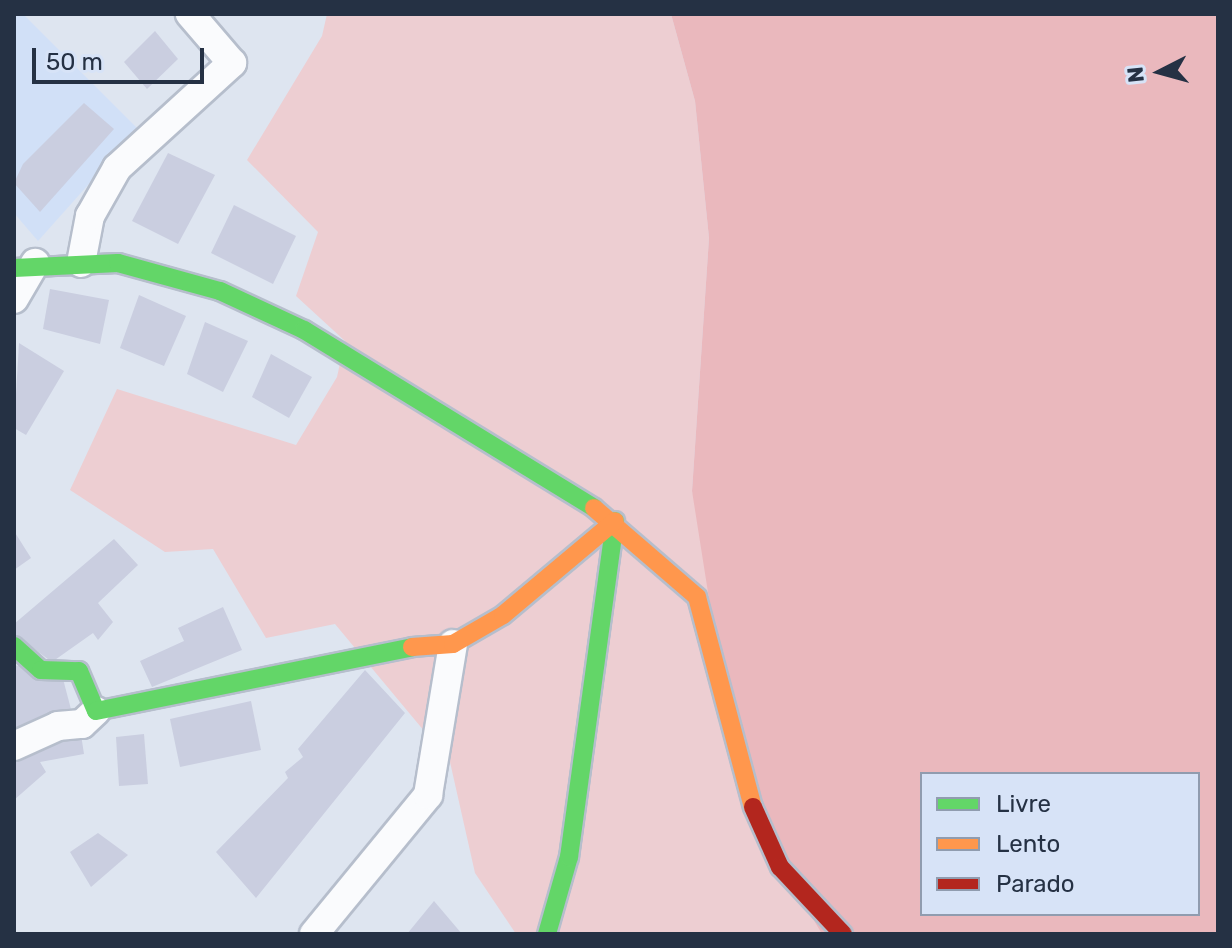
<!DOCTYPE html>
<style>
body{margin:0}
#map{position:relative;width:1232px;height:948px;overflow:hidden;background:#dee5f0;font-family:Rubik,sans-serif}
div>[style]{position:absolute}
[style*='--x']{left:calc(var(--x)*1px);top:calc(var(--y)*1px);width:calc(var(--w)*1px);rotate:calc(var(--a)*1deg)}
.built>*{inset:0;background:#d1e0f7}
.green>*{inset:0;background:#edced2}
.forest>*{inset:0;background:#eab8bd}
.building>*{inset:0;background:#cacee0}
.roads{filter:drop-shadow(2px 0 #b6becc) drop-shadow(-2px 0 #b6becc) drop-shadow(0 2px #b6becc) drop-shadow(0 -2px #b6becc)}
.street>*{height:28px;margin:-14px;padding:0 14px;transform-origin:14px;border-radius:14px;background:#fafbfd}
.fast>*{height:18px;margin:-9px;padding:0 9px;transform-origin:9px;border-radius:9px;background:#63d668}
.slow>*{height:18px;margin:-9px;padding:0 9px;transform-origin:9px;border-radius:9px;background:#ff974d}
.jam>*{height:18px;margin:-9px;padding:0 9px;transform-origin:9px;border-radius:9px;background:#b3261e}
span{translate:-50% -50%;white-space:nowrap;text-align:center;line-height:1.15;-webkit-text-stroke:6px #d7e3f7;paint-order:stroke}
.frame{position:absolute;inset:0;border:16px solid #253144;pointer-events:none}
.legend{position:absolute;left:920px;top:772px;width:280px;height:144px;box-sizing:border-box;background:#d7e3f7;border:2px solid #909caf;margin:0;padding:10px 14px;list-style:none;font-size:24px;color:#253144}
.legend li{display:flex;align-items:center;gap:16px;height:40px}
.legend b{width:40px;border:2px solid #909caf}
.north{position:absolute;left:1120px;top:32px;width:80px;height:80px;-webkit-text-stroke:6px #d7e3f7;paint-order:stroke;rotate:264deg;font-size:22px;font-weight:700;line-height:32px;text-align:center;color:#253144}
.north::after{content:'';display:block;margin:auto;width:28px;height:36px;background:#253144;clip-path:polygon(50% 0,100% 100%,50% 72%,0 100%)}
.scale{position:absolute;left:32px;top:48px;width:172px;height:36px;box-sizing:border-box;border:4px solid #253144;border-top:0;padding-left:10px;font-size:24px;line-height:28px;white-space:nowrap;color:#253144;-webkit-text-stroke:6px #d7e3f7;paint-order:stroke}
</style>
<div id="map">
<div class="built">
<i style="clip-path:polygon(14px 14px,23px 14px,138px 129px,38px 241px,14px 213px)"></i>
</div>
<div class="green">
<i style="clip-path:polygon(327px 14px,671px 14px,695px 101px,709px 238px,692px 491px,822px 934px,516px 934px,475px 873px,450px 762px,335px 624px,266px 638px,213px 549px,165px 552px,70px 490px,117px 389px,296px 445px,337px 377px,345px 341px,296px 296px,318px 232px,247px 160px,322px 36px)"></i>
</div>
<div class="forest">
<i style="clip-path:polygon(evenodd,671px 14px,1218px 14px,1218px 934px,822px 934px,740px 795px,692px 491px,709px 238px,695px 101px,671px 14px,922px 774px,1198px 774px,1198px 914px,922px 914px,922px 774px)"></i>
</div>
<div class="building">
<i style="clip-path:polygon(155px 31px,178px 59px,147px 89px,124px 62px)"></i>
<i style="clip-path:polygon(84px 103px,114px 129px,40px 212px,14px 183px,23px 164px)"></i>
<i style="clip-path:polygon(168px 153px,215px 175px,178px 244px,132px 221px)"></i>
<i style="clip-path:polygon(234px 205px,296px 236px,273px 284px,211px 253px)"></i>
<i style="clip-path:polygon(50px 289px,109px 300px,100px 344px,43px 329px)"></i>
<i style="clip-path:polygon(139px 295px,186px 316px,164px 366px,120px 348px)"></i>
<i style="clip-path:polygon(205px 322px,248px 341px,223px 392px,187px 374px)"></i>
<i style="clip-path:polygon(19px 343px,64px 371px,26px 435px,14px 428px)"></i>
<i style="clip-path:polygon(271px 354px,312px 377px,289px 418px,252px 397px)"></i>
<i style="clip-path:polygon(14px 531px,31px 558px,14px 570px)"></i>
<i style="clip-path:polygon(114px 539px,138px 565px,98px 603px,113px 622px,98px 640px,93px 633px,52px 662px,14px 634px,14px 624px)"></i>
<i style="clip-path:polygon(223px 607px,242px 650px,152px 687px,140px 661px,184px 641px,178px 628px)"></i>
<i style="clip-path:polygon(14px 665px,62px 675px,73px 717px,14px 742px)"></i>
<i style="clip-path:polygon(365px 670px,405px 713px,256px 898px,216px 852px,288px 778px,285px 772px,303px 757px,298px 749px)"></i>
<i style="clip-path:polygon(251px 701px,261px 750px,180px 767px,170px 719px)"></i>
<i style="clip-path:polygon(80px 728px,84px 754px,40px 762px,46px 772px,14px 800px,14px 750px)"></i>
<i style="clip-path:polygon(144px 734px,148px 784px,119px 786px,116px 737px)"></i>
<i style="clip-path:polygon(98px 833px,128px 855px,91px 887px,70px 852px)"></i>
<i style="clip-path:polygon(434px 901px,462px 934px,407px 934px)"></i>
</div>
<div class="roads">
<div class="street">
<i style="--x:81;--y:263;--w:48;--a:-79.2"></i>
<i style="--x:90;--y:216;--w:55;--a:-60.6"></i>
<i style="--x:117;--y:168;--w:156;--a:-42.4"></i>
<i style="--x:232;--y:63;--w:65;--a:-130.6"></i>
<i style="--x:14;--y:299;--w:42;--a:-59.7"></i>
<i style="--x:14;--y:746;--w:48;--a:-24.4"></i>
<i style="--x:58;--y:726;--w:24;--a:-5"></i>
<i style="--x:82;--y:724;--w:19;--a:-43"></i>
<i style="--x:314;--y:934;--w:180;--a:-50.6"></i>
<i style="--x:428;--y:795;--w:153;--a:-80.6"></i>
</div>
<div class="fast">
<i style="--x:14;--y:268;--w:104;--a:-2.8"></i>
<i style="--x:118;--y:263;--w:106;--a:15.4"></i>
<i style="--x:220;--y:291;--w:93;--a:24.9"></i>
<i style="--x:304;--y:330;--w:340;--a:31.5"></i>
<i style="--x:14;--y:646;--w:36;--a:42"></i>
<i style="--x:41;--y:670;--w:38;--a:2"></i>
<i style="--x:79;--y:671;--w:43;--a:67"></i>
<i style="--x:96;--y:711;--w:322;--a:-11.4"></i>
<i style="--x:547;--y:934;--w:80;--a:-74.1"></i>
<i style="--x:569;--y:857;--w:339;--a:-82.2"></i>
</div>
<div class="slow">
<i style="--x:594;--y:508;--w:136;--a:40.8"></i>
<i style="--x:697;--y:597;--w:217;--a:75.1"></i>
<i style="--x:412;--y:647;--w:41;--a:-4.2"></i>
<i style="--x:453;--y:644;--w:58;--a:-30.1"></i>
<i style="--x:503;--y:615;--w:146;--a:-40"></i>
</div>
<div class="jam">
<i style="--x:753;--y:807;--w:66;--a:65.8"></i>
<i style="--x:780;--y:867;--w:92;--a:46.8"></i>
</div>
</div>
<div class="frame"></div>
<ul class="legend">
<li><b style="height:10px;background:#63d668"></b>Livre</li>
<li><b style="height:10px;background:#ff974d"></b>Lento</li>
<li><b style="height:10px;background:#b3261e"></b>Parado</li>
</ul>
<div class="north">N</div>
<div class="scale">50 m</div>
</div>
